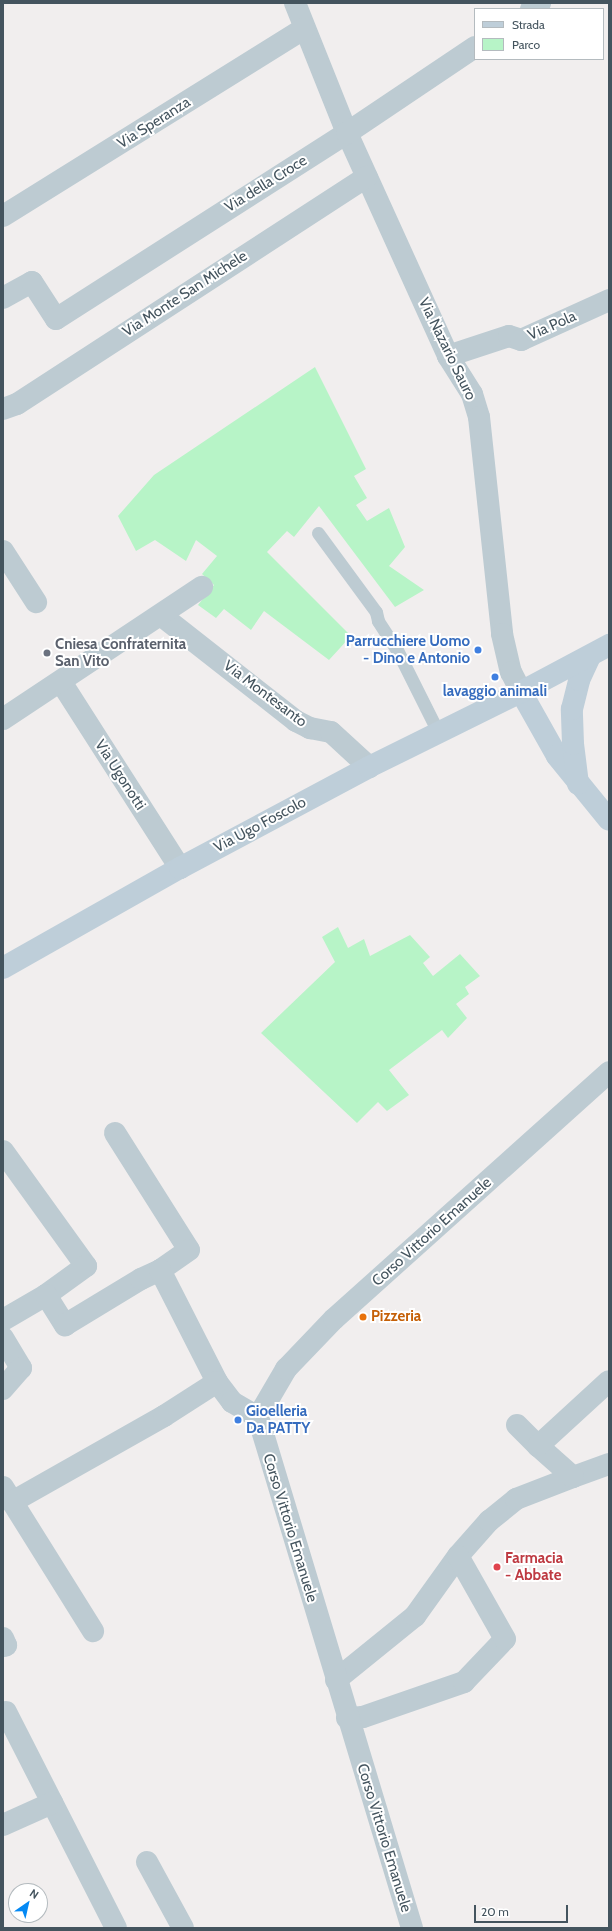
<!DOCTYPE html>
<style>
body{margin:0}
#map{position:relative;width:612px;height:1931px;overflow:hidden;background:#f1eeee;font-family:Cabin,sans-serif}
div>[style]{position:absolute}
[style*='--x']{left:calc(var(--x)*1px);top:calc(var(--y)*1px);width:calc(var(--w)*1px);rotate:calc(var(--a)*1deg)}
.green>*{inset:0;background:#b7f4c7}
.lane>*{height:13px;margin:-6.5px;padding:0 6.5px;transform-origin:6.5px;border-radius:6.5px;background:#bdcbd2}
.street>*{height:22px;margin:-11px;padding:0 11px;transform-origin:11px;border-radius:11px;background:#bdcbd2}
.secondary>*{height:22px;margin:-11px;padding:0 11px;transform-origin:11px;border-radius:11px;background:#beced9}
.dots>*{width:11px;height:11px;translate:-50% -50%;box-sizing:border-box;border:2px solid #fff;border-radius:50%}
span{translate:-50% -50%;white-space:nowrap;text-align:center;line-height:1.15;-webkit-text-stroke:4px #fff;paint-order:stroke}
.street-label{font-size:15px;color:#44545e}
.shop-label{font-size:15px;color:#366cbe;font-weight:700}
.right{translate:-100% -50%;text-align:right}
.left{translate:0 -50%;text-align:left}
.worship-label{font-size:15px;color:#5b616d;font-weight:700}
.food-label{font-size:15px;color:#c56008;font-weight:700}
.health-label{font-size:15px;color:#be3a42;font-weight:700}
.frame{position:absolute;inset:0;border:4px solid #44545e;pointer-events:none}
.legend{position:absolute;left:474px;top:8px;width:130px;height:52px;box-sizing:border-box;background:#fff;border:1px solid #b4bbbf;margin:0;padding:5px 7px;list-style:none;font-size:12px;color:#44545e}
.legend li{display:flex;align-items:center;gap:8px;height:20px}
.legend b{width:20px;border:1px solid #b4bbbf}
.north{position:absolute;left:8px;top:1883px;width:40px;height:40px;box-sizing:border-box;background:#fff;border:1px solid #b4bbbf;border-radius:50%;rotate:34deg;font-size:11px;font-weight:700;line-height:16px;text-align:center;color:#44545e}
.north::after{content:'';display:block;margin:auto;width:14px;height:18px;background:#0489f4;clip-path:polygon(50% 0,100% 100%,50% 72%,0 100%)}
.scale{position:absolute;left:474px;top:1905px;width:94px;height:18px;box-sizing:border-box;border:2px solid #44545e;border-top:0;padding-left:5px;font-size:12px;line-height:14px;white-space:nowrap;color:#44545e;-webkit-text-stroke:3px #fff;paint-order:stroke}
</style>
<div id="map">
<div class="green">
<i style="clip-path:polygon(315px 367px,366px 469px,354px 476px,367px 498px,356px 505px,367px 521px,389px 508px,405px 547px,389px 566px,424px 590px,395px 607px,319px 506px,294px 537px,287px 531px,267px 552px,351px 636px,329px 660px,264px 611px,251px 630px,224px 609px,216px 618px,198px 605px,214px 585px,202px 574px,217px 556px,196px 540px,186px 561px,155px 540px,136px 551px,118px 516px,154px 475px)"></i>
<i style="clip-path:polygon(338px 927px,348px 948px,364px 939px,370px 956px,410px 935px,430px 957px,423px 963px,433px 976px,460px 954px,480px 976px,465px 987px,469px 994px,456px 1004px,467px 1018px,448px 1038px,442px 1030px,389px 1070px,409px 1095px,387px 1111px,378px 1102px,357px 1123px,261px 1033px,335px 962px,322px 937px)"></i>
</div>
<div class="lane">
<i style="--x:318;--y:533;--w:98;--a:53.7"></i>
<i style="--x:376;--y:612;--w:9;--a:77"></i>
<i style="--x:378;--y:621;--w:35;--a:57"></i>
<i style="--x:397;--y:650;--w:92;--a:63.4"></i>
</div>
<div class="street">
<i style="--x:295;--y:3;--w:140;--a:68.2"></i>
<i style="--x:347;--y:133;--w:245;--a:65.6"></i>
<i style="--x:448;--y:356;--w:45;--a:57.7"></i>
<i style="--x:472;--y:394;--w:24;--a:73"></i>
<i style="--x:479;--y:417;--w:218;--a:83.9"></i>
<i style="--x:502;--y:634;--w:39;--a:77"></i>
<i style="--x:511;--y:672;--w:22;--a:63"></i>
<i style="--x:531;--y:9;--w:11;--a:-34"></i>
<i style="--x:3;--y:216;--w:354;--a:-31.9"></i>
<i style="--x:3;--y:298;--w:33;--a:-29"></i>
<i style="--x:32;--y:282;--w:44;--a:57"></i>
<i style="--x:56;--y:319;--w:345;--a:-32.6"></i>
<i style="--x:347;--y:133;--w:154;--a:-33.9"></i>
<i style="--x:448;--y:356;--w:64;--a:-18.2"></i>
<i style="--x:509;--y:336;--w:13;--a:18"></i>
<i style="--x:521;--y:340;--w:97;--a:-24.4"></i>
<i style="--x:3;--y:409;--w:15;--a:-20"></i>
<i style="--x:17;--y:404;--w:417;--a:-33"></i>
<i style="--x:3;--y:551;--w:61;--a:57.1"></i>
<i style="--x:162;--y:616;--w:170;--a:38.1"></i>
<i style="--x:296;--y:721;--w:16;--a:27"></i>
<i style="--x:310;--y:728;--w:21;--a:11"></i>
<i style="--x:331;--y:732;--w:52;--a:42.6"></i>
<i style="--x:61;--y:682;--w:221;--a:57.4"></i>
<i style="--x:3;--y:719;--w:239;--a:-33.6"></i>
<i style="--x:115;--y:1133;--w:138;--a:57.7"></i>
<i style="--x:189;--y:1250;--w:35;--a:145"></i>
<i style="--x:3;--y:1151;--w:142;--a:54.2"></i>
<i style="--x:86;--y:1266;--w:49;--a:144.1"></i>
<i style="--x:46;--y:1295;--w:50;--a:149.8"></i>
<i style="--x:46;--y:1295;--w:36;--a:58"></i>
<i style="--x:65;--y:1325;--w:89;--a:-31.2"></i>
<i style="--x:141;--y:1279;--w:21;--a:-25"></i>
<i style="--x:160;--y:1270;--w:126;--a:63"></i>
<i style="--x:217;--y:1382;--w:25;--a:53"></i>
<i style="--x:232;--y:1402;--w:30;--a:30"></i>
<i style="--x:3;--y:1338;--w:35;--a:59"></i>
<i style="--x:21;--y:1368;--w:28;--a:131"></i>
<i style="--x:517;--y:1425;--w:30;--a:45"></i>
<i style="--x:573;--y:1477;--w:38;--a:-20"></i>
<i style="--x:3;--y:1487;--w:170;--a:58"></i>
<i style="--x:12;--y:1502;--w:175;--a:-29.5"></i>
<i style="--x:164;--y:1416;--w:63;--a:-32.7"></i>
<i style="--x:3;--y:1638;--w:8;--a:67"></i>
<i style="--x:6;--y:1645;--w:3;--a:162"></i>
<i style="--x:336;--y:1680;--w:102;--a:-39"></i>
<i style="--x:415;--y:1616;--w:74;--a:-54.4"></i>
<i style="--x:458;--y:1556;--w:47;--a:-48.5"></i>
<i style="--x:489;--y:1521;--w:35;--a:-39"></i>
<i style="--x:516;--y:1499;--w:61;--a:-21.1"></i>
<i style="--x:573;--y:1477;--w:47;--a:-138.5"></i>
<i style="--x:538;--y:1446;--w:96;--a:-42.5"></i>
<i style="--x:6;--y:1712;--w:242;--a:63"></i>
<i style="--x:347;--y:1718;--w:16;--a:-4"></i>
<i style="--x:363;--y:1717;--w:107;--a:-19.1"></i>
<i style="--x:464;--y:1682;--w:59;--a:-46.4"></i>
<i style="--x:505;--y:1639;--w:95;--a:-119.5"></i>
<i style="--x:3;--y:1825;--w:54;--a:-24.2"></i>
<i style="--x:147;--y:1862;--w:75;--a:61.4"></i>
<i style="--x:412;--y:1928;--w:534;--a:-106.77"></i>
<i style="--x:258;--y:1417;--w:56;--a:-59.7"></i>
<i style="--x:286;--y:1369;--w:69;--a:-46.2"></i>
<i style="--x:334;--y:1319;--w:370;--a:-41.9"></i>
</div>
<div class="secondary">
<i style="--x:521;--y:692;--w:73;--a:60.6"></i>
<i style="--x:557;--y:756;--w:82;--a:50.9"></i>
<i style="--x:578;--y:784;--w:40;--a:-97.1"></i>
<i style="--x:573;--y:744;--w:35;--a:-92"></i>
<i style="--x:572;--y:709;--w:30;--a:-76"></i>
<i style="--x:579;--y:680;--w:26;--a:-65"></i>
<i style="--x:3;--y:968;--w:203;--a:-29.5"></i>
<i style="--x:180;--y:868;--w:214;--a:-28.1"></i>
<i style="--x:369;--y:767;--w:169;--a:-26.3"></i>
<i style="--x:521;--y:692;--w:100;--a:-28.1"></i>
</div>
<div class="dots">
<i style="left:478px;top:650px;background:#3f7fe0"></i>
<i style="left:47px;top:653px;background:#6b7280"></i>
<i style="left:495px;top:677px;background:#3f7fe0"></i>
<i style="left:363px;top:1317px;background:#e8710a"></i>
<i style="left:238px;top:1420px;background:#3f7fe0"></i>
<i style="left:497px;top:1567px;background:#e0444e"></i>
</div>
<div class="street-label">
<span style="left:154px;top:123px;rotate:-32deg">Via Speranza</span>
<span style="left:266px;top:184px;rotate:-32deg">Via della Croce</span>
<span style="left:185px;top:294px;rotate:-33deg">Via Monte San Michele</span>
<span style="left:552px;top:326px;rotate:-24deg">Via Pola</span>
<span style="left:447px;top:349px;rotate:64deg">Via Nazario Sauro</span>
<span style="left:265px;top:694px;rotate:37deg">Via Montesanto</span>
<span style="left:120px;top:775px;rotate:57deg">Via Ugonotti</span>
<span style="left:260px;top:825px;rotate:-28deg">Via Ugo Foscolo</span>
<span style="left:432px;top:1232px;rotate:-42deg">Corso Vittorio Emanuele</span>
<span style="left:290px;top:1528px;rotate:73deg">Corso Vittorio Emanuele</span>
<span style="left:384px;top:1838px;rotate:73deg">Corso Vittorio Emanuele</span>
</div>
<div class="shop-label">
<span class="right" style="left:470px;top:650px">Parrucchiere Uomo<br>- Dino e Antonio</span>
<span style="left:495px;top:692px">lavaggio animali</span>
<span class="left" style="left:246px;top:1420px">Gioelleria<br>Da PATTY</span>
</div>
<div class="worship-label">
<span class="left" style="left:55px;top:653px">Cniesa Confraternita<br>San Vito</span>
</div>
<div class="food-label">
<span class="left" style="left:371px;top:1317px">Pizzeria</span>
</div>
<div class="health-label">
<span class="left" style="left:505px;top:1567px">Farmacia<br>- Abbate</span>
</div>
<div class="frame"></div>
<ul class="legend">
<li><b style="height:5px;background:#beced9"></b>Strada</li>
<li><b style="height:11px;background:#b7f4c7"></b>Parco</li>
</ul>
<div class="north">N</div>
<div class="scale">20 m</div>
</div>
